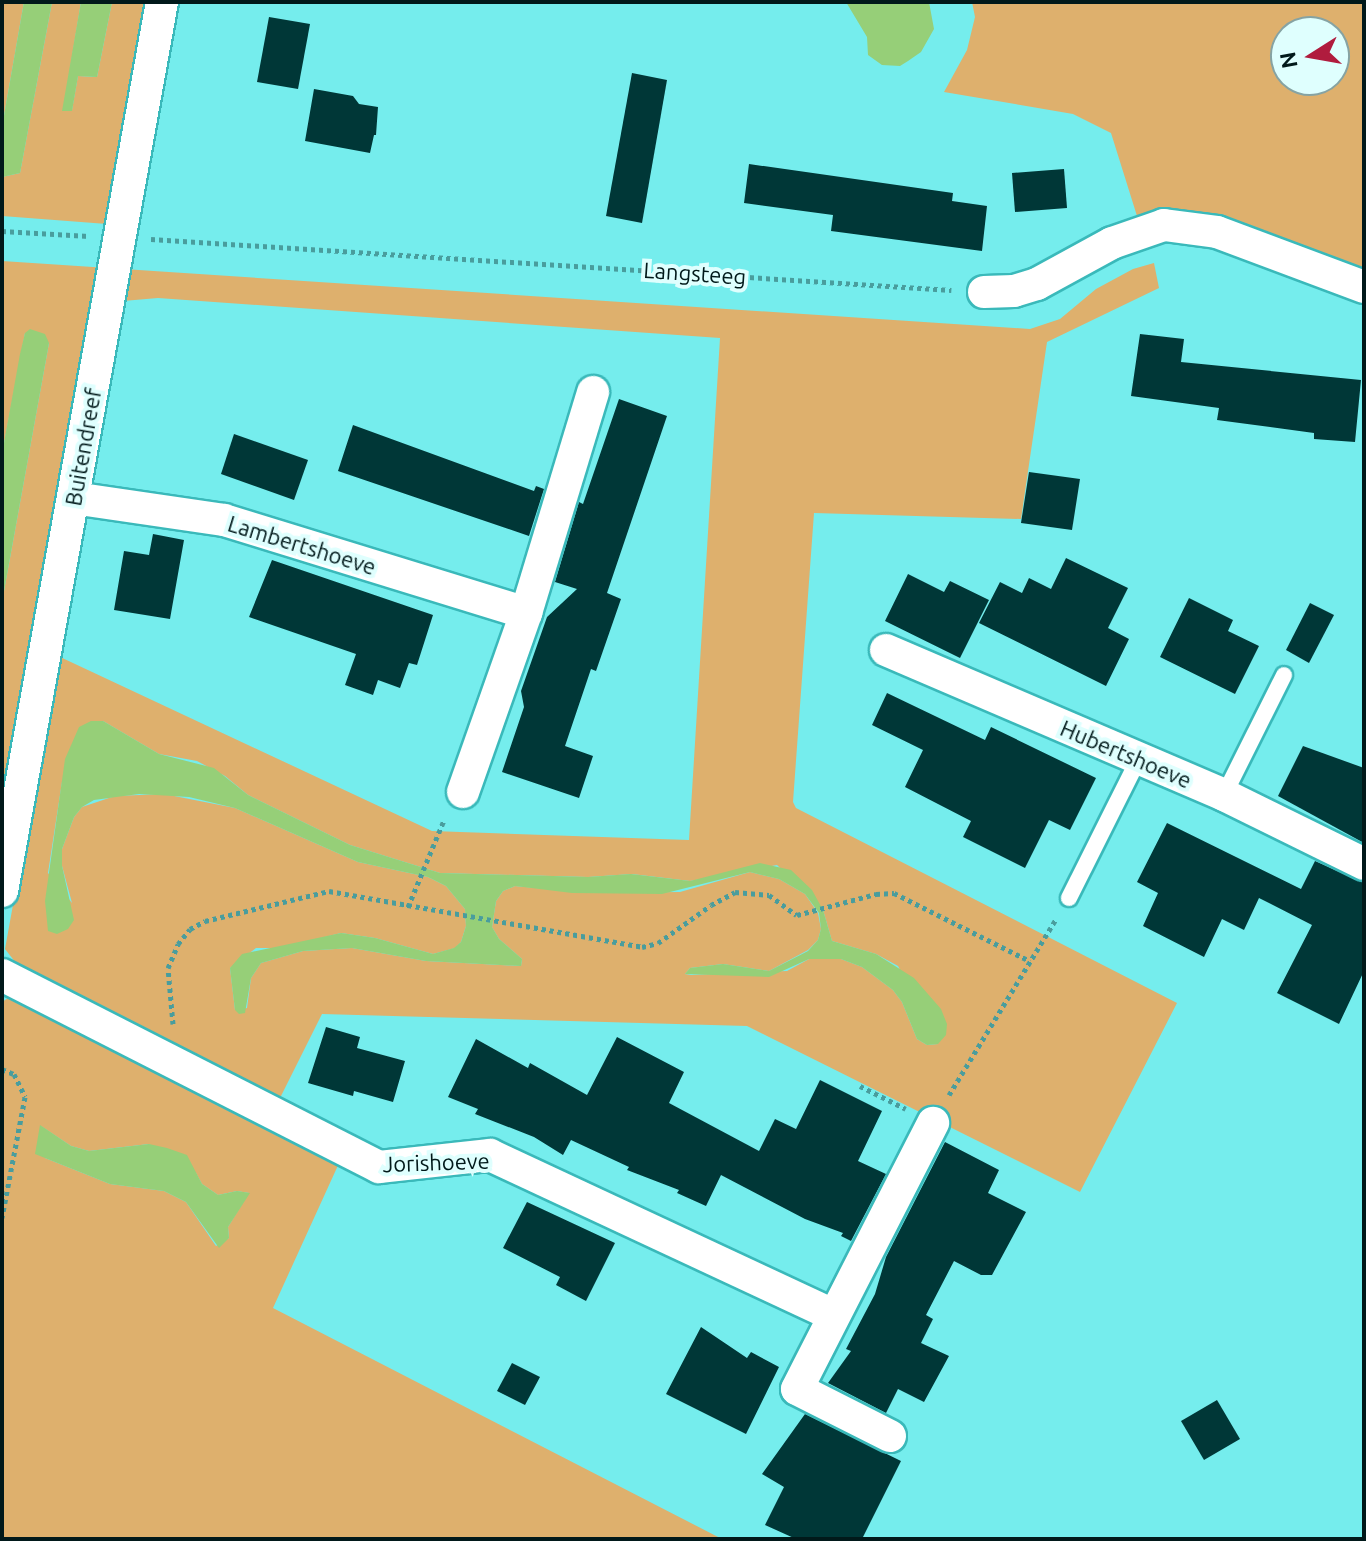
<!DOCTYPE html>
<style>
body{margin:0}
#map{position:relative;width:1366px;height:1541px;overflow:hidden;background:#75eded;font-family:Ubuntu,sans-serif}
div>[style]{position:absolute}
[style*='--x']{left:calc(var(--x)*1px);top:calc(var(--y)*1px);width:calc(var(--w)*1px);rotate:calc(var(--a)*1deg)}
.green>*{inset:0;background:#deb06d}
.water>*{inset:0;background:#96cf78}
.building>*{inset:0;background:#003737}
.path>*{height:5px;margin-top:-2.5px;transform-origin:0;background:repeating-linear-gradient(90deg,#499d9d 0 4px,transparent 0 8px)}
.roads{filter:drop-shadow(2px 0 #3ab9ba) drop-shadow(-2px 0 #3ab9ba) drop-shadow(0 2px #3ab9ba) drop-shadow(0 -2px #3ab9ba)}
.service>*{height:16px;margin:-8px;padding:0 8px;transform-origin:8px;border-radius:8px;background:#fff}
.minor>*{height:32px;margin:-16px;padding:0 16px;transform-origin:16px;border-radius:16px;background:#fff}
span{translate:-50% -50%;white-space:nowrap;text-align:center;line-height:1.15;-webkit-text-stroke:8px #dffffe;paint-order:stroke}
.street-label{font-size:22px;color:#01191a}
.frame{position:absolute;inset:0;border:4px solid #01191a;pointer-events:none}
.north{position:absolute;left:1270px;top:16px;width:80px;height:80px;box-sizing:border-box;background:#dffffe;border:2px solid #86a3a3;border-radius:50%;rotate:259deg;font-size:22px;font-weight:700;line-height:32px;text-align:center;color:#01191a}
.north::after{content:'';display:block;margin:auto;width:28px;height:36px;background:#b01c3e;clip-path:polygon(50% 0,100% 100%,50% 72%,0 100%)}
</style>
<div id="map">
<div class="green">
<i style="clip-path:polygon(2px 2px,24px 2px,2px 127px)"></i>
<i style="clip-path:polygon(52px 2px,81px 2px,63px 111px,72px 110px,78px 76px,97px 77px,112px 2px,147px 2px,107px 224px,2px 216px,2px 177px,20px 173px)"></i>
<i style="clip-path:polygon(evenodd,972px 2px,1364px 2px,1364px 271px,1164px 213px,1137px 216px,1111px 133px,1073px 114px,944px 92px,967px 50px,975px 17px,972px 2px,1286px 32px,1334px 32px,1334px 80px,1286px 80px,1286px 32px)"></i>
<i style="clip-path:polygon(evenodd,2px 261px,1030px 329px,1060px 319px,1096px 289px,1133px 269px,1154px 263px,1159px 288px,1047px 342px,1021px 519px,814px 513px,793px 802px,796px 808px,1177px 1003px,1080px 1192px,747px 1026px,322px 1014px,279px 1100px,23px 972px,5px 949px,58px 656px,432px 831px,689px 840px,720px 338px,158px 298px,123px 301px,93px 298px,2px 798px,2px 602px,49px 343px,25px 333px,2px 454px,2px 261px,103px 721px,159px 754px,197px 761px,225px 776px,248px 795px,350px 845px,440px 873px,588px 877px,632px 874px,690px 881px,777px 865px,823px 910px,832px 941px,876px 954px,898px 966px,938px 1044px,927px 1045px,917px 1039px,902px 1002px,893px 990px,862px 967px,841px 959px,809px 959px,787px 971px,691px 975px,685px 974px,690px 968px,723px 964px,769px 971px,808px 950px,818px 940px,821px 929px,818px 913px,805px 894px,779px 879px,750px 872px,680px 892px,588px 893px,515px 886px,503px 891px,496px 901px,492px 927px,499px 939px,522px 959px,521px 966px,426px 961px,352px 948px,303px 951px,261px 963px,251px 978px,247px 1008px,235px 1010px,230px 968px,256px 948px,280px 948px,341px 933px,375px 938px,433px 954px,455px 948px,461px 942px,466px 926px,465px 909px,446px 886px,428px 877px,358px 862px,235px 808px,164px 794px,115px 796px,82px 807px,74px 817px,62px 849px,62px 866px,72px 903px,48px 873px,62px 782px,103px 721px)"></i>
<i style="clip-path:polygon(evenodd,11px 996px,340px 1161px,273px 1308px,722px 1539px,2px 1539px,2px 1002px,11px 996px,41px 1126px,71px 1146px,89px 1151px,149px 1144px,196px 1173px,202px 1184px,218px 1195px,237px 1191px,249px 1193px,228px 1227px,229px 1238px,216px 1246px,186px 1202px,164px 1191px,110px 1184px,45px 1158px,41px 1126px)"></i>
</div>
<div class="water">
<i style="clip-path:polygon(24px 2px,52px 2px,20px 173px,2px 177px,2px 127px)"></i>
<i style="clip-path:polygon(81px 2px,112px 2px,97px 77px,78px 76px,72px 111px,62px 111px)"></i>
<i style="clip-path:polygon(846px 2px,929px 2px,934px 29px,921px 52px,908px 61px,900px 66px,882px 65px,868px 55px,867px 37px)"></i>
<i style="clip-path:polygon(30px 329px,45px 334px,49px 343px,2px 602px,2px 454px,20px 354px,25px 333px)"></i>
<i style="clip-path:polygon(91px 721px,103px 721px,159px 754px,214px 768px,248px 795px,350px 845px,440px 873px,588px 877px,631px 874px,690px 881px,760px 863px,791px 870px,812px 890px,823px 910px,832px 941px,876px 954px,914px 978px,941px 1009px,947px 1024px,946px 1035px,938px 1044px,927px 1045px,917px 1039px,902px 1002px,893px 990px,862px 967px,841px 959px,809px 959px,769px 977px,685px 974px,690px 968px,723px 964px,769px 971px,808px 951px,818px 940px,821px 929px,819px 913px,805px 894px,779px 879px,750px 872px,662px 894px,572px 893px,515px 886px,503px 891px,496px 901px,492px 927px,499px 939px,522px 959px,521px 966px,426px 961px,352px 948px,303px 951px,261px 963px,251px 978px,245px 1013px,239px 1014px,235px 1010px,230px 968px,242px 954px,341px 933px,375px 938px,433px 954px,454px 948px,461px 942px,466px 926px,465px 909px,446px 886px,428px 877px,358px 862px,235px 808px,189px 797px,139px 794px,94px 800px,82px 807px,74px 817px,62px 849px,62px 866px,74px 920px,68px 929px,57px 934px,48px 931px,45px 901px,65px 759px,79px 727px)"></i>
<i style="clip-path:polygon(40px 1125px,71px 1146px,89px 1151px,149px 1144px,167px 1148px,187px 1155px,202px 1184px,218px 1195px,237px 1191px,250px 1193px,228px 1227px,229px 1238px,219px 1248px,186px 1202px,164px 1191px,110px 1184px,35px 1154px)"></i>
</div>
<div class="building">
<i style="clip-path:polygon(269px 17px,310px 24px,298px 89px,257px 82px)"></i>
<i style="clip-path:polygon(632px 73px,667px 80px,642px 223px,606px 216px)"></i>
<i style="clip-path:polygon(314px 89px,353px 96px,359px 104px,378px 107px,376px 135px,374px 135px,370px 153px,305px 141px)"></i>
<i style="clip-path:polygon(749px 164px,953px 193px,952px 201px,987px 206px,982px 251px,831px 231px,833px 215px,744px 203px)"></i>
<i style="clip-path:polygon(1064px 169px,1067px 208px,1015px 212px,1012px 173px)"></i>
<i style="clip-path:polygon(1140px 334px,1184px 339px,1181px 362px,1361px 380px,1355px 442px,1314px 439px,1314px 433px,1217px 420px,1219px 408px,1131px 396px)"></i>
<i style="clip-path:polygon(619px 399px,667px 416px,607px 593px,621px 599px,596px 671px,591px 669px,565px 746px,593px 756px,579px 798px,502px 772px,524px 707px,521px 691px,547px 617px,577px 589px,555px 582px,579px 502px,583px 504px)"></i>
<i style="clip-path:polygon(353px 425px,534px 491px,536px 486px,544px 489px,529px 536px,338px 471px)"></i>
<i style="clip-path:polygon(234px 434px,308px 460px,294px 500px,221px 474px)"></i>
<i style="clip-path:polygon(1029px 472px,1080px 479px,1072px 530px,1021px 523px)"></i>
<i style="clip-path:polygon(153px 534px,184px 540px,170px 619px,114px 610px,124px 551px,149px 555px)"></i>
<i style="clip-path:polygon(1066px 558px,1128px 588px,1108px 628px,1129px 639px,1106px 686px,979px 623px,1000px 582px,1022px 593px,1029px 578px,1051px 589px)"></i>
<i style="clip-path:polygon(272px 560px,433px 615px,417px 665px,409px 663px,400px 688px,378px 680px,373px 695px,345px 685px,356px 654px,249px 617px)"></i>
<i style="clip-path:polygon(908px 574px,944px 592px,950px 581px,989px 600px,960px 658px,885px 621px)"></i>
<i style="clip-path:polygon(1189px 598px,1233px 620px,1228px 631px,1259px 646px,1235px 694px,1160px 657px)"></i>
<i style="clip-path:polygon(1310px 603px,1334px 615px,1309px 663px,1286px 650px)"></i>
<i style="clip-path:polygon(887px 693px,985px 740px,991px 727px,1096px 778px,1070px 830px,1049px 820px,1025px 868px,963px 837px,971px 821px,905px 787px,923px 750px,872px 725px)"></i>
<i style="clip-path:polygon(1303px 746px,1364px 768px,1364px 843px,1278px 796px)"></i>
<i style="clip-path:polygon(1167px 823px,1301px 889px,1315px 861px,1364px 883px,1364px 971px,1339px 1024px,1277px 993px,1312px 925px,1259px 898px,1244px 930px,1222px 919px,1204px 957px,1143px 926px,1158px 893px,1137px 882px)"></i>
<i style="clip-path:polygon(326px 1027px,360px 1037px,357px 1048px,405px 1061px,393px 1102px,354px 1091px,353px 1096px,308px 1083px)"></i>
<i style="clip-path:polygon(617px 1037px,684px 1072px,669px 1103px,759px 1151px,775px 1119px,796px 1129px,820px 1080px,882px 1111px,858px 1161px,886px 1174px,851px 1241px,841px 1236px,843px 1233px,805px 1219px,721px 1175px,706px 1206px,677px 1193px,679px 1190px,627px 1170px,629px 1167px,571px 1140px,563px 1155px,534px 1137px,475px 1114px,478px 1109px,448px 1097px,476px 1039px,528px 1068px,530px 1063px,587px 1095px)"></i>
<i style="clip-path:polygon(945px 1142px,999px 1170px,988px 1193px,1026px 1212px,992px 1275px,981px 1275px,954px 1261px,926px 1315px,933px 1319px,921px 1343px,949px 1356px,924px 1402px,898px 1389px,886px 1413px,828px 1383px,851px 1351px,846px 1349px,875px 1294px,886px 1257px)"></i>
<i style="clip-path:polygon(527px 1202px,615px 1243px,586px 1301px,556px 1285px,560px 1277px,503px 1248px)"></i>
<i style="clip-path:polygon(701px 1327px,747px 1358px,751px 1352px,779px 1367px,746px 1434px,666px 1394px)"></i>
<i style="clip-path:polygon(512px 1363px,540px 1377px,525px 1405px,497px 1391px)"></i>
<i style="clip-path:polygon(1217px 1400px,1240px 1439px,1204px 1460px,1181px 1421px)"></i>
<i style="clip-path:polygon(805px 1414px,901px 1461px,862px 1539px,796px 1539px,765px 1525px,784px 1487px,762px 1474px)"></i>
</div>
<div class="path">
<i style="--x:2;--y:231;--w:87;--a:3.3"></i>
<i style="--x:151;--y:239;--w:802;--a:3.65"></i>
<i style="--x:408;--y:907;--w:94;--a:-67.5"></i>
<i style="--x:173;--y:1024;--w:56;--a:-95.1"></i>
<i style="--x:168;--y:968;--w:26;--a:-67"></i>
<i style="--x:178;--y:944;--w:19;--a:-51"></i>
<i style="--x:190;--y:929;--w:17;--a:-28"></i>
<i style="--x:205;--y:921;--w:128;--a:-13.6"></i>
<i style="--x:329;--y:891;--w:318;--a:10.1"></i>
<i style="--x:642;--y:947;--w:16;--a:-14"></i>
<i style="--x:658;--y:943;--w:65;--a:-35.6"></i>
<i style="--x:711;--y:905;--w:27;--a:-28"></i>
<i style="--x:735;--y:892;--w:34;--a:5"></i>
<i style="--x:769;--y:895;--w:34;--a:36"></i>
<i style="--x:797;--y:915;--w:82;--a:-14.9"></i>
<i style="--x:876;--y:894;--w:18;--a:-3"></i>
<i style="--x:894;--y:893;--w:152;--a:26.6"></i>
<i style="--x:2;--y:1069;--w:13;--a:23"></i>
<i style="--x:14;--y:1074;--w:25;--a:64"></i>
<i style="--x:25;--y:1097;--w:123;--a:100.8"></i>
<i style="--x:860;--y:1086;--w:51;--a:26.6"></i>
<i style="--x:949;--y:1095;--w:206;--a:-58.7"></i>
</div>
<div class="roads">
<div class="service">
<i style="--x:1224;--y:795;--w:134;--a:-63.4"></i>
<i style="--x:1069;--y:898;--w:154;--a:-63.4"></i>
</div>
<div class="minor">
<i style="--x:984;--y:292;--w:30;--a:-2"></i>
<i style="--x:1014;--y:291;--w:24;--a:-17"></i>
<i style="--x:1037;--y:284;--w:85;--a:-28.7"></i>
<i style="--x:1112;--y:243;--w:55;--a:-19.1"></i>
<i style="--x:1164;--y:225;--w:53;--a:7.5"></i>
<i style="--x:1217;--y:232;--w:157;--a:20.5"></i>
<i style="--x:73;--y:498;--w:153;--a:8.3"></i>
<i style="--x:224;--y:520;--w:316;--a:17.1"></i>
<i style="--x:886;--y:650;--w:368;--a:23.2"></i>
<i style="--x:1224;--y:795;--w:156;--a:26.2"></i>
<i style="--x:463;--y:792;--w:190;--a:-70.6"></i>
<i style="--x:526;--y:613;--w:231;--a:-73.1"></i>
<i style="--x:2;--y:891;--w:903;--a:-79.8"></i>
<i style="--x:2;--y:975;--w:423;--a:27"></i>
<i style="--x:379;--y:1167;--w:112;--a:-6.2"></i>
<i style="--x:490;--y:1155;--w:378;--a:25"></i>
<i style="--x:890;--y:1436;--w:104;--a:-153.2"></i>
<i style="--x:797;--y:1389;--w:299;--a:-62.9"></i>
</div>
</div>
<div class="street-label">
<span style="left:695px;top:273px;rotate:4deg">Langsteeg</span>
<span style="left:83px;top:447px;rotate:-80deg">Buitendreef</span>
<span style="left:302px;top:545px;rotate:17deg">Lambertshoeve</span>
<span style="left:1126px;top:754px;rotate:23deg">Hubertshoeve</span>
<span style="left:436px;top:1162px;rotate:-2deg">Jorishoeve</span>
</div>
<div class="frame"></div>
<div class="north">N</div>
</div>
